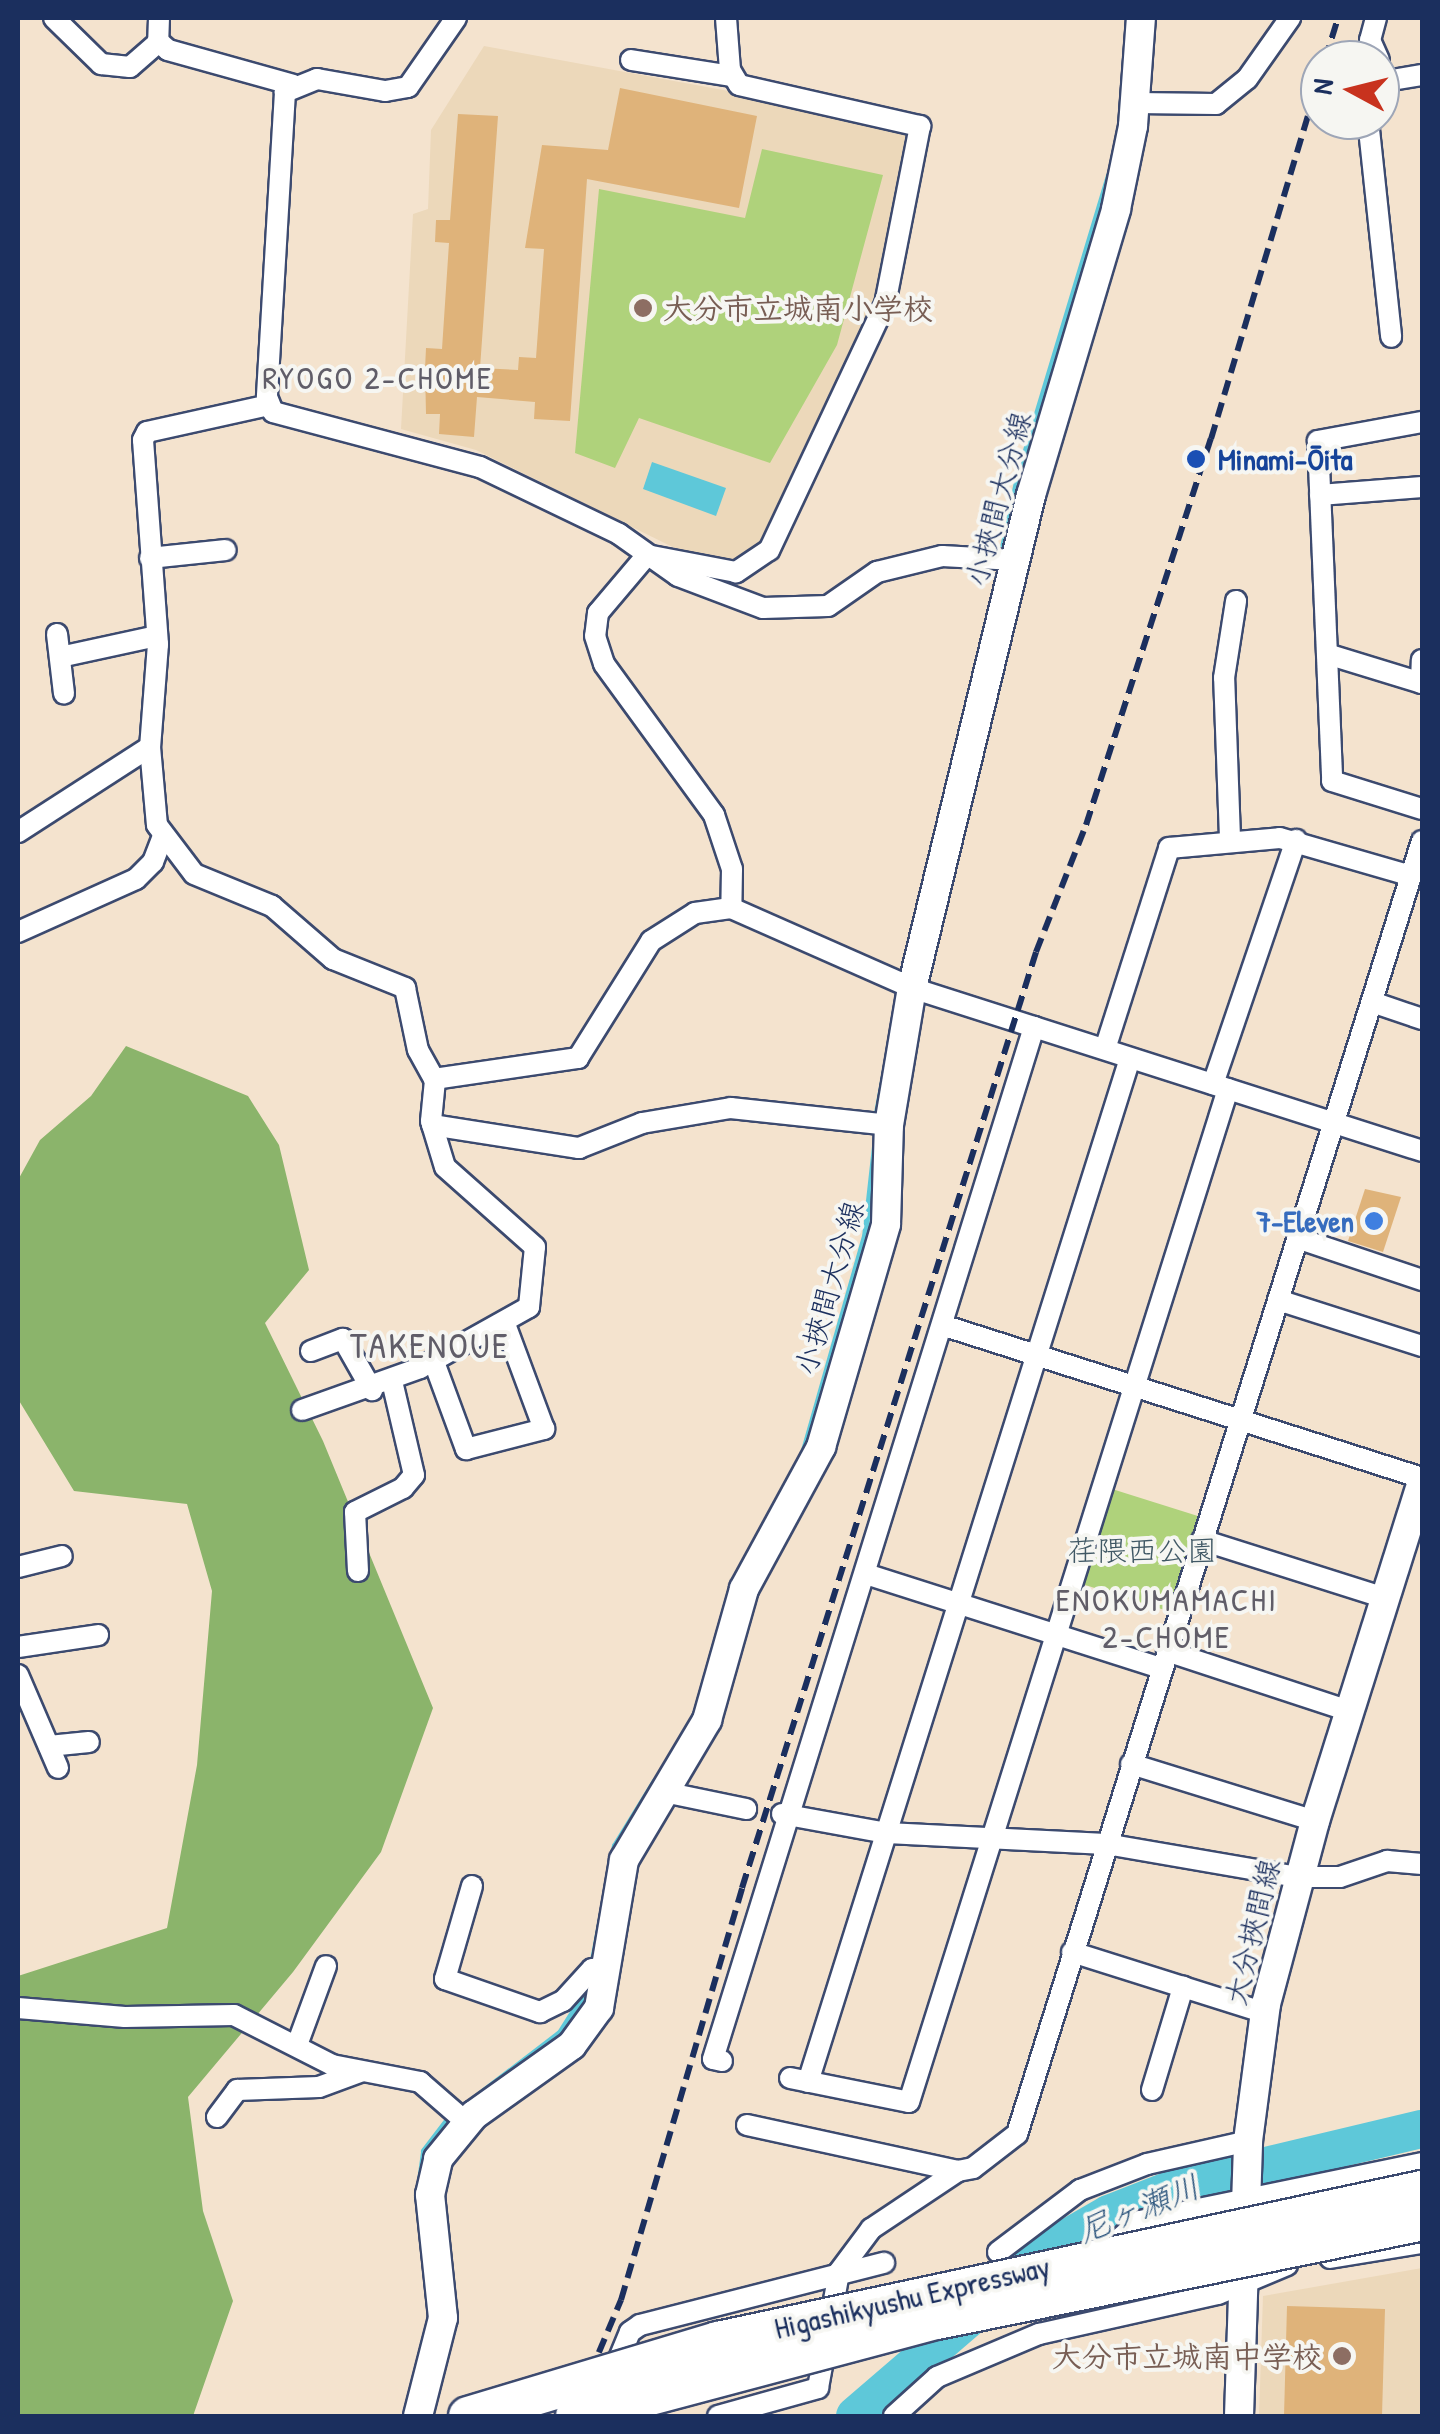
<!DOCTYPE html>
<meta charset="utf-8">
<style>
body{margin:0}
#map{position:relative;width:1440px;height:2434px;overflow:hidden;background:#f4e3ce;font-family:"Patrick Hand","Klee One",sans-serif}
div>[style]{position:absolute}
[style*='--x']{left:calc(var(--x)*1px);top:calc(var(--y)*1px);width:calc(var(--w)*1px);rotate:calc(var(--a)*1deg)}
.built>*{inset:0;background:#ecd8ba}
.green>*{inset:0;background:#afd27b}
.forest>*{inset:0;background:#8bb46b}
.water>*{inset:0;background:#5ec8d9}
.stream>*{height:6px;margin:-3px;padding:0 3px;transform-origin:3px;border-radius:3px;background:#5ec8d9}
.river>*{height:38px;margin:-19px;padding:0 19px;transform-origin:19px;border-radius:19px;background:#5ec8d9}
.building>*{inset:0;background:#dfb37a}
.roads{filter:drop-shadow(2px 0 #3c4a6f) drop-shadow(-2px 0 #3c4a6f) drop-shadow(0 2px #3c4a6f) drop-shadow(0 -2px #3c4a6f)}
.minor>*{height:20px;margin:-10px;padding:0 10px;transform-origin:10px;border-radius:10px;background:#fff}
.secondary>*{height:28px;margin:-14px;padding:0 14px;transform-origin:14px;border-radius:14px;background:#fff}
.rail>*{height:6px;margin-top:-3px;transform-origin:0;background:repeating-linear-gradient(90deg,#1b2f5e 0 15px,transparent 0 23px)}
.bridges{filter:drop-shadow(2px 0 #3c4a6f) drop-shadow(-2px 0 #3c4a6f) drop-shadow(0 2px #3c4a6f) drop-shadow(0 -2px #3c4a6f)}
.motorway-bridge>*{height:38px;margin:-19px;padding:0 19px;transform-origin:19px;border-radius:19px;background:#fff}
.dots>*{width:28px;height:28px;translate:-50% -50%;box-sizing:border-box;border:5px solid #f6f6f2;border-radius:50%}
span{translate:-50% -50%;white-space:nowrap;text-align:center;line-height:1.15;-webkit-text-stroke:8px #f6f6f2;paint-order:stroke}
.education-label{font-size:30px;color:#785e54;font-weight:700}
.left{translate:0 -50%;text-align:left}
.right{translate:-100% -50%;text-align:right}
.transit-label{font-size:30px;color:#164399;font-weight:700}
.street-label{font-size:30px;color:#1b2f5e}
.shop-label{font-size:30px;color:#366cbe;font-weight:700}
.park-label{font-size:30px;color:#405865}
.neighbourhood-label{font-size:32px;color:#605d68;letter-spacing:2.5px}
.water-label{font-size:32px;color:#2c557d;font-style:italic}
.quarter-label{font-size:35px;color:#605d68;letter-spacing:2.5px}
.frame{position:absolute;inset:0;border:20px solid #1b2f5e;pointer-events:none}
.north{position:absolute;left:1300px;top:40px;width:100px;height:100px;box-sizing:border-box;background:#f6f6f2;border:2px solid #9ea6b7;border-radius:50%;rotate:277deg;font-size:28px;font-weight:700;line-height:40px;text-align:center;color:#1b2f5e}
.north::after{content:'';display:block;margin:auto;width:35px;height:45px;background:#c8321e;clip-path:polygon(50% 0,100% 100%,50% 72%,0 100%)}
</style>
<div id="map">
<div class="built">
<i style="clip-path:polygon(484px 46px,913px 125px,886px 279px,775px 530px,747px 564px,701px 561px,476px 450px,401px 429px,413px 214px,428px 209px,431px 130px)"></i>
<i style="clip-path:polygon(1422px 2268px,1422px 2416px,1259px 2416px,1263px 2296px)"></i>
</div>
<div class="green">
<i style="clip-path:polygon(762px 149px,883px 175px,837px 345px,770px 463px,639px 418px,615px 468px,575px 453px,599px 189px,745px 218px)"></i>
<i style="clip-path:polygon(1112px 1489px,1201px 1517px,1171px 1612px,1082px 1584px)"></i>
</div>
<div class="forest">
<i style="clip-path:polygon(126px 1046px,248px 1096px,279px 1145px,309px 1270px,265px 1323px,323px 1441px,433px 1708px,381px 1852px,293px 1972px,188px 2097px,203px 2211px,233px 2301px,193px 2416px,18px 2416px,18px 1976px,167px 1928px,197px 1765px,212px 1591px,187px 1504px,74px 1491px,18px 1399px,18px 1180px,40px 1140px,91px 1096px)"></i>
</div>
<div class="water">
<i style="clip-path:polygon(652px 462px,726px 488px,716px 516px,643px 489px)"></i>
</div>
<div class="stream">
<i style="--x:1001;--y:557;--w:82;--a:-78"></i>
<i style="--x:1018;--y:477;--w:315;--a:-73.2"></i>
<i style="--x:876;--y:1118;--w:182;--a:-79.2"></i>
<i style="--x:803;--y:1454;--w:226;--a:-74.1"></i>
<i style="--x:865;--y:1237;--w:92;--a:-83.7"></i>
<i style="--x:593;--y:1960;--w:116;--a:-79.1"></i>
<i style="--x:615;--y:1846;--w:76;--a:-58.4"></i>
<i style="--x:420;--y:2181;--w:30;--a:-82"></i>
<i style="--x:424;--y:2151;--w:43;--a:-52.6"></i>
<i style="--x:450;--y:2117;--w:138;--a:-37.4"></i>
<i style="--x:560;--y:2033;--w:54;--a:-57.8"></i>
</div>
<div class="river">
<i style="--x:855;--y:2416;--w:257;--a:-40.7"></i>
<i style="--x:1050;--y:2248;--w:68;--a:-30"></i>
<i style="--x:1109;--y:2214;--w:74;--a:-21.4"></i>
<i style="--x:1178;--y:2187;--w:251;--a:-13.4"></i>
</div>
<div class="building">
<i style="clip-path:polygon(620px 88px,757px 116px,739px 208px,587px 179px,570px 421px,534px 419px,535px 402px,477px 397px,474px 437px,439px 434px,440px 414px,426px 414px,425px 369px,426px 348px,442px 349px,449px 243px,435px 242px,436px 220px,450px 220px,458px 114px,498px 116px,480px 368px,518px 370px,519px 357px,536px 358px,544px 249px,525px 248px,542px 145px,608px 150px)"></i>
<i style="clip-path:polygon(1365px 1189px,1401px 1197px,1383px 1252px,1348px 1241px)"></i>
<i style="clip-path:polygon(1287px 2306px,1385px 2309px,1382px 2416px,1284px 2416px)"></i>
</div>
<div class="roads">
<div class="minor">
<i style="--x:54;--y:18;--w:66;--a:44.4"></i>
<i style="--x:101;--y:64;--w:29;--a:6"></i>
<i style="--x:130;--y:67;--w:38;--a:-41"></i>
<i style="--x:159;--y:18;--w:23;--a:92"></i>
<i style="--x:158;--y:41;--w:13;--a:42"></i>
<i style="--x:168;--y:50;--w:130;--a:15.6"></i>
<i style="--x:456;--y:18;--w:84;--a:124.8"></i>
<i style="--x:408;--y:87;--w:23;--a:170"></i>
<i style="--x:385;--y:91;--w:69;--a:-170"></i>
<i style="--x:317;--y:79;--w:35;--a:158"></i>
<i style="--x:285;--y:92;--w:306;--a:93.4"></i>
<i style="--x:267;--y:397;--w:16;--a:68"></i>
<i style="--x:273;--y:412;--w:214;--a:14.9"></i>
<i style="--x:480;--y:467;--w:154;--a:25.7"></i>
<i style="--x:619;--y:534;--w:72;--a:35.4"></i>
<i style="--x:678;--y:576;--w:91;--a:20.6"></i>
<i style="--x:763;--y:608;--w:65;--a:-1.8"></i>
<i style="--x:828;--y:606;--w:60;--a:-34.8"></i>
<i style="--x:877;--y:572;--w:67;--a:-13.8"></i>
<i style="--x:942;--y:556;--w:73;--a:3.1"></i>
<i style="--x:726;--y:18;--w:52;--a:85.6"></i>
<i style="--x:730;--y:70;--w:17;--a:59"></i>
<i style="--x:739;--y:85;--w:186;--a:12.8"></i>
<i style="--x:920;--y:126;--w:181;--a:101.1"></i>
<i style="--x:885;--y:304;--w:272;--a:115.2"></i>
<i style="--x:769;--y:550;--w:40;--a:146"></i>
<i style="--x:736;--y:572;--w:91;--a:-169.2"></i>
<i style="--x:647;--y:555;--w:76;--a:130.2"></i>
<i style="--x:598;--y:613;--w:23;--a:97"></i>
<i style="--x:595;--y:636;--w:29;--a:72"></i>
<i style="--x:604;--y:664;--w:187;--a:53.9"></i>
<i style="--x:714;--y:815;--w:57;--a:71.6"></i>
<i style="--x:732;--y:869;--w:39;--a:91"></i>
<i style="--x:1376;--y:18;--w:23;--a:105"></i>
<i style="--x:1370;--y:40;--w:22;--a:66"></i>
<i style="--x:631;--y:60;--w:101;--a:9.1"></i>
<i style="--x:1380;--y:82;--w:43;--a:-9.5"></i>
<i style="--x:1136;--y:103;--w:80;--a:0.7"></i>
<i style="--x:1216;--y:104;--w:40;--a:-39"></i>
<i style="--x:1247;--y:79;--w:75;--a:-54.8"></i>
<i style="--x:1368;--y:120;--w:218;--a:83.9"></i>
<i style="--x:269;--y:405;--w:125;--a:167.5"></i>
<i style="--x:147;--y:432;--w:9;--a:117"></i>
<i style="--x:143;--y:440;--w:205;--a:85.8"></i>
<i style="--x:158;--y:644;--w:103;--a:94.4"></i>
<i style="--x:150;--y:747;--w:78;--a:84.9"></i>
<i style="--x:157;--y:825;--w:61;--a:52.9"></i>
<i style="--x:194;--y:874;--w:84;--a:22.3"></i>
<i style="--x:272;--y:906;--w:81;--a:41"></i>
<i style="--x:333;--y:959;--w:78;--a:21.9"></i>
<i style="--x:405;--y:988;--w:63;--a:78.2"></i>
<i style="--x:418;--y:1050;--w:33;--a:61"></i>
<i style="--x:434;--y:1079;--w:146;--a:-8.3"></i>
<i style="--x:578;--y:1058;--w:138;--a:-58"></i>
<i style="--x:651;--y:941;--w:52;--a:-32.5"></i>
<i style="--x:695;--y:913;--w:36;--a:-8"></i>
<i style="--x:731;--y:908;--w:198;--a:23.8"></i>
<i style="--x:912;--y:988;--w:535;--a:17.72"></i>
<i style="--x:1422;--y:422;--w:106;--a:169.6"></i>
<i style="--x:1318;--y:441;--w:340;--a:87.6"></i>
<i style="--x:1332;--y:781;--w:94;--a:17.3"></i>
<i style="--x:1320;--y:495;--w:102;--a:-4.5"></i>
<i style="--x:150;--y:558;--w:76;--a:-6"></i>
<i style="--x:57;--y:634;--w:60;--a:83.3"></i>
<i style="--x:1327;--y:654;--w:99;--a:17"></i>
<i style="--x:60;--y:657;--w:99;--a:-12.2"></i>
<i style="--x:1421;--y:683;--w:23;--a:-88"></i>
<i style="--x:18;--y:832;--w:157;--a:-32.8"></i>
<i style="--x:1230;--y:838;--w:160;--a:-92.1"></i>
<i style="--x:1224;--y:678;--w:78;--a:-81.1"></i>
<i style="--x:18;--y:932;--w:129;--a:-24.2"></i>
<i style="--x:136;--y:879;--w:24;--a:-45"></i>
<i style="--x:153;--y:862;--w:26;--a:-69"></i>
<i style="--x:1372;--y:1002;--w:53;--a:18.8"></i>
<i style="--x:1105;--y:1049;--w:211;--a:-72.3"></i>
<i style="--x:1169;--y:848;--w:111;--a:-5.1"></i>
<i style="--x:1280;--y:838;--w:137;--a:16.1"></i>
<i style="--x:1213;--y:1084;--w:258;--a:-71.2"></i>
<i style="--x:432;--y:1125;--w:149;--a:8.9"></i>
<i style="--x:579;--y:1148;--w:68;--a:-21.6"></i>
<i style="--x:642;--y:1123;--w:90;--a:-9.6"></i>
<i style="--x:731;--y:1108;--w:159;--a:6.1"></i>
<i style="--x:1297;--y:1238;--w:132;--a:18.6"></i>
<i style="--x:1278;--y:1300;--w:151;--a:17.7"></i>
<i style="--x:945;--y:1326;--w:501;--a:17.67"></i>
<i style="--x:311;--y:1351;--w:34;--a:-21"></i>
<i style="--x:343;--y:1339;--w:59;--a:60.4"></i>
<i style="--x:434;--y:1362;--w:93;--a:69.8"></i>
<i style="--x:466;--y:1449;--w:81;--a:-14.4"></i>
<i style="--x:544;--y:1429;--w:112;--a:-110.4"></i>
<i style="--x:302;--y:1410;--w:125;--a:-19.6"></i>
<i style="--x:420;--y:1368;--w:125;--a:-29.2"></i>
<i style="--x:529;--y:1307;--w:60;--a:-84.3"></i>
<i style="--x:535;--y:1247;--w:120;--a:-138.4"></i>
<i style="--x:445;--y:1167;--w:48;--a:-106.9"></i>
<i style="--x:431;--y:1121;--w:41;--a:-84.4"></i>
<i style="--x:1202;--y:1540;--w:192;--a:17.6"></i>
<i style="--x:18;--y:1567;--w:45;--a:-14"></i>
<i style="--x:358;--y:1571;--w:59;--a:-92.9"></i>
<i style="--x:355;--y:1512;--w:54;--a:-26.6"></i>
<i style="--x:403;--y:1488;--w:17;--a:-50"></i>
<i style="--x:414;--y:1475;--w:97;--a:-103.2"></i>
<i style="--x:866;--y:1574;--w:310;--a:17.7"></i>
<i style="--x:18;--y:1647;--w:81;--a:-8.5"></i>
<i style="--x:1167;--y:1651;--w:193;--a:18.2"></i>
<i style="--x:18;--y:1675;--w:101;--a:66.7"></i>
<i style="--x:49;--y:1746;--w:40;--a:-5.7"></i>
<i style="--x:1131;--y:1764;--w:193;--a:17.2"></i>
<i style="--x:664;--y:1792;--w:84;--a:11.7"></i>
<i style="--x:782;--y:1814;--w:107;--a:10.3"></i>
<i style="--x:887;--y:1833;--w:219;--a:2.9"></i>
<i style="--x:1106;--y:1844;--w:195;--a:9.8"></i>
<i style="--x:1298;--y:1877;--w:42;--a:0"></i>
<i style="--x:1340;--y:1877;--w:50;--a:-18.8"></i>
<i style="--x:1387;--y:1861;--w:35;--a:5"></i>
<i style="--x:472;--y:1886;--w:97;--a:106.2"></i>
<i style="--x:445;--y:1979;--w:101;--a:19.2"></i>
<i style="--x:540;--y:2012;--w:25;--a:-26"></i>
<i style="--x:563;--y:2001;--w:43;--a:-47.8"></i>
<i style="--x:592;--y:1969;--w:16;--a:-4"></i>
<i style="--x:1072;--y:1952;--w:202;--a:17.5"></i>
<i style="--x:18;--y:2008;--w:107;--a:4.8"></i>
<i style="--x:125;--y:2017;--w:109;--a:-1.1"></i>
<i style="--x:234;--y:2015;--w:110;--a:27"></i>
<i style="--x:332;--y:2065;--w:90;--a:10.9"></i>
<i style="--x:420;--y:2082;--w:61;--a:41"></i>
<i style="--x:297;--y:2045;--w:84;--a:-69.8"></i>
<i style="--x:722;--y:2061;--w:9;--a:-167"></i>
<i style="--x:713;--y:2059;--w:1081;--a:-72.72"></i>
<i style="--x:790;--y:2078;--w:121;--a:11.4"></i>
<i style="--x:909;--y:2102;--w:1062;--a:-72.52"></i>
<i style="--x:808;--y:2082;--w:1073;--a:-72.54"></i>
<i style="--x:1152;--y:2090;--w:108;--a:-73.2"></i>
<i style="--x:217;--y:2117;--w:34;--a:-53"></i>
<i style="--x:237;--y:2090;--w:82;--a:-2.1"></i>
<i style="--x:319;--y:2087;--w:44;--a:-20.1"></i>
<i style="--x:747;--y:2125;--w:216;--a:12.3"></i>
<i style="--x:958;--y:2171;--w:15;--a:-11"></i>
<i style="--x:973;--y:2168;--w:56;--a:-37.7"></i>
<i style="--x:1017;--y:2134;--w:1355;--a:-72.61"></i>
<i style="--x:998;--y:2252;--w:103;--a:-37.1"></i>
<i style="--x:1080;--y:2190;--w:72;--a:-21.2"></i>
<i style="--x:1147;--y:2164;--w:104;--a:-12.8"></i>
<i style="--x:1103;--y:2253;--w:49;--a:-40.9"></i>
<i style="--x:1140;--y:2221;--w:288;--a:-11.6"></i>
<i style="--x:1330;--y:2258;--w:93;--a:-9.3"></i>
<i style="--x:613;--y:2373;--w:44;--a:-67.5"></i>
<i style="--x:630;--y:2332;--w:12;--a:-35"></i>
<i style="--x:640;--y:2325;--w:252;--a:-14.3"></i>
<i style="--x:718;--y:2416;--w:104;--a:-15.6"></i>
<i style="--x:818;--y:2388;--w:118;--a:-79.7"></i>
<i style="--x:839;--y:2272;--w:54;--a:-53.3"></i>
<i style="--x:871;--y:2229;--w:105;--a:-33.7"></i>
<i style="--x:894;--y:2416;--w:58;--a:-42.2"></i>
<i style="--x:937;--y:2377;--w:111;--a:-22.9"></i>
<i style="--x:1039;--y:2334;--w:183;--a:-12.6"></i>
<i style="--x:1218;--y:2294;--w:75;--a:-22.8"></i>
</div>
<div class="secondary">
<i style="--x:418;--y:2416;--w:101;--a:-75.7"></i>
<i style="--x:443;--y:2318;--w:124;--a:-96"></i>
<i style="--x:430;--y:2195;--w:37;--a:-77"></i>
<i style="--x:438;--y:2159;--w:57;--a:-50.7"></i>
<i style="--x:474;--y:2115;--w:120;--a:-35.5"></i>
<i style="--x:572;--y:2045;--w:46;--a:-53.9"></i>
<i style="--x:599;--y:2008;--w:150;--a:-80.4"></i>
<i style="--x:624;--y:1860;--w:163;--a:-59.3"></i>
<i style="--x:707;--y:1720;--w:136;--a:-74.2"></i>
<i style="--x:744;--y:1589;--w:162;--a:-61.5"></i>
<i style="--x:821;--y:1447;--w:232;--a:-73.7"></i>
<i style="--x:886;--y:1224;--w:99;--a:-88.3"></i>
<i style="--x:889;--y:1125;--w:139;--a:-80.5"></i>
<i style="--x:912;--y:988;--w:507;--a:-76.43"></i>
<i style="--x:1031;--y:495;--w:298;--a:-73.4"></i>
<i style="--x:1116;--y:209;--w:85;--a:-78.4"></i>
<i style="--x:1133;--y:126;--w:108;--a:-85.8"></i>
<i style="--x:1239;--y:2416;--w:275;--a:-88.1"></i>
<i style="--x:1248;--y:2141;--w:138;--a:-82.5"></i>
<i style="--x:1266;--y:2004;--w:189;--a:-75"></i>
<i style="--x:1315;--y:1821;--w:356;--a:-72.5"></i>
</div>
</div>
<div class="rail">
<i style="--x:1325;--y:60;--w:44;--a:-72.8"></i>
<i style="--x:572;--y:2416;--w:126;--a:-67.1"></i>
<i style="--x:621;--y:2300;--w:429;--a:-73.6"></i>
<i style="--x:742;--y:1888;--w:981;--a:-72.56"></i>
<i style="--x:1036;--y:952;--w:136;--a:-68.5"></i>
<i style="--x:1086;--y:825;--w:406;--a:-72.1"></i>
<i style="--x:1211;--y:439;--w:379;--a:-73.3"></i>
</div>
<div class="bridges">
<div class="motorway-bridge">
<i style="--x:468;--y:2416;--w:261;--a:-16.7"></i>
<i style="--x:718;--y:2341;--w:720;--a:-12.11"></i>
<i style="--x:575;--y:2416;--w:375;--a:-14.9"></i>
<i style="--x:937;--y:2320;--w:495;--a:-11.5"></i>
</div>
</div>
<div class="dots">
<i style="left:643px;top:308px;background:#8d6e63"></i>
<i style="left:1196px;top:459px;background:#1a4fb4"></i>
<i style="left:1374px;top:1221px;background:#3f7fe0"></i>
<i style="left:1342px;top:2356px;background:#8d6e63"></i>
</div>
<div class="education-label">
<span class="left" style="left:663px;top:308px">大分市立城南小学校</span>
<span class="right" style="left:1322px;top:2356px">大分市立城南中学校</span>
</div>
<div class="transit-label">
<span class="left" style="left:1218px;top:459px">Minami-Ōita</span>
</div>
<div class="street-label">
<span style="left:998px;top:499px;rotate:-75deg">小挾間大分線</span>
<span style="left:829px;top:1288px;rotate:-74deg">小挾間大分線</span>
<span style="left:1252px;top:1932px;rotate:-76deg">大分挾間線</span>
<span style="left:912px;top:2297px;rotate:-13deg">Higashikyushu Expressway</span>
</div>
<div class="shop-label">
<span class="right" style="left:1354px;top:1221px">7-Eleven</span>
</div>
<div class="park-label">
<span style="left:1142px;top:1550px">荏隈西公園</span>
</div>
<div class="neighbourhood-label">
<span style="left:378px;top:378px">RYOGO 2-CHOME</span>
<span style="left:1167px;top:1619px">ENOKUMAMACHI<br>2-CHOME</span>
</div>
<div class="water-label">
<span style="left:1139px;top:2209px;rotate:-22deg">尼ヶ瀬川</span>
</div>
<div class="quarter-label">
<span style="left:430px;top:1346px">TAKENOUE</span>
</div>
<div class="frame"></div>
<div class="north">N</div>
</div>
